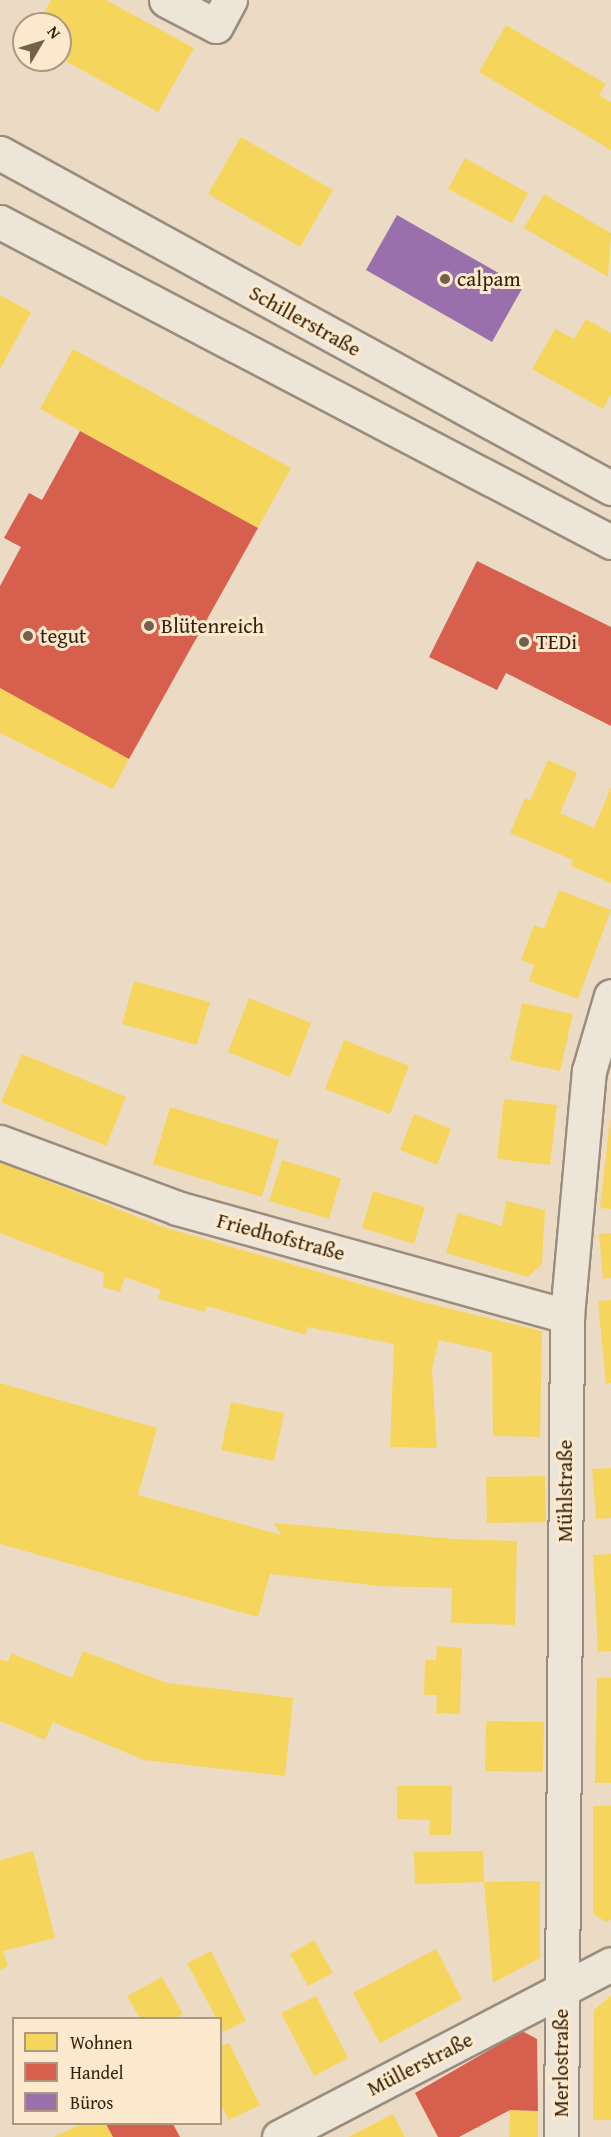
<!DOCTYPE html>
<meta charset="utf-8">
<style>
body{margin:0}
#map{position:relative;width:611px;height:2137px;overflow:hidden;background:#ecdbc4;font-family:"Gentium Book Plus",serif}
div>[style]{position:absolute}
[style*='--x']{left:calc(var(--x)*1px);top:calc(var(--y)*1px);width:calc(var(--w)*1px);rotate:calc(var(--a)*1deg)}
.homes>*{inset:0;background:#f6d55c}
.shops>*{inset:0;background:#d6604d}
.offices>*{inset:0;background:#9970ab}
.roads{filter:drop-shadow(2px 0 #9a8d7e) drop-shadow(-2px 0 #9a8d7e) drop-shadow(0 2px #9a8d7e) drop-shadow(0 -2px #9a8d7e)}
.minor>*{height:33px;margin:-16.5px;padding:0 16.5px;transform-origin:16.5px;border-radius:16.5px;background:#eee5d9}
.tertiary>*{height:33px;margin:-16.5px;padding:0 16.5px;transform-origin:16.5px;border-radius:16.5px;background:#eee5d9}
.secondary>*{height:33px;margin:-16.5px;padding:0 16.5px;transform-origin:16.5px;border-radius:16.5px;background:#eee5d9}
.dots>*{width:16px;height:16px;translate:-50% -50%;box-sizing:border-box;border:3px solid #fdeace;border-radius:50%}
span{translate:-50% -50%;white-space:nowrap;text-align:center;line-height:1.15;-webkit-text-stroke:6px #fdeace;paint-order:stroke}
.poi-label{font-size:21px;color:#351f0a}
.left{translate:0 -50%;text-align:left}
.street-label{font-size:21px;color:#351f0a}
.legend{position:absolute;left:12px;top:2017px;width:210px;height:108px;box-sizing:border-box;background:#fdeace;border:2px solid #ad9980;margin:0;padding:8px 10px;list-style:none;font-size:18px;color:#351f0a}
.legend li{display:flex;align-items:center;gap:12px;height:30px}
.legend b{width:30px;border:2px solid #ad9980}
.north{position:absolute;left:12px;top:12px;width:60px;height:60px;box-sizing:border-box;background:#fdeace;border:2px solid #ad9980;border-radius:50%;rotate:52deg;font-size:16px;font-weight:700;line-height:24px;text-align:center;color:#351f0a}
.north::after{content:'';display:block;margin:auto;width:21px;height:27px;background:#75614b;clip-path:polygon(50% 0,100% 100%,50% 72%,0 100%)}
</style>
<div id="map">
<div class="homes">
<i style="clip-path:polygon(51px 0,106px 0,194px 48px,158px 112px,60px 58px,60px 24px,38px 24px)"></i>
<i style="clip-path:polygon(506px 25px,606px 84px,599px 95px,611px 102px,611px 150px,479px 72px)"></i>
<i style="clip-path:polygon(241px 137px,333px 190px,300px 247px,208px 194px)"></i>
<i style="clip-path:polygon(465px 158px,528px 193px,512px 223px,448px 189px)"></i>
<i style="clip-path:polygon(544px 194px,611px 233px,608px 277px,524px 228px)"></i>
<i style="clip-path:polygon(0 295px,31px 312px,0 369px)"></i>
<i style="clip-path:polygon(586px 319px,611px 333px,611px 394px,603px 409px,532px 369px,555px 329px,574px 339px)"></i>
<i style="clip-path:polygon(73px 349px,291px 468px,258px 528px,40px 409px)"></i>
<i style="clip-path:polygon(0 688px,129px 759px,113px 789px,0 733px)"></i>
<i style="clip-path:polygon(548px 760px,577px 773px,560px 813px,594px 828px,611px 787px,611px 883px,571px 866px,573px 860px,510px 833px,525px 798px,530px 801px)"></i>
<i style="clip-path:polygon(559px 890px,611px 910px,578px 999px,529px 981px,534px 965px,521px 960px,534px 925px,544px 929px)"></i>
<i style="clip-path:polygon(134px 981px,210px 1002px,197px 1045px,122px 1024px)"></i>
<i style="clip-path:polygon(249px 998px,311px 1023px,290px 1077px,228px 1052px)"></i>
<i style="clip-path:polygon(522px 1003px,573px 1014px,560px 1071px,510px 1060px)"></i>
<i style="clip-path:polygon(344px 1040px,409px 1066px,390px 1114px,325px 1089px)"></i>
<i style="clip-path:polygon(22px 1054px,126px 1097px,106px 1146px,1px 1102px)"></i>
<i style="clip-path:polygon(504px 1099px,557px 1105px,550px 1165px,497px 1159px)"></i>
<i style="clip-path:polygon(170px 1107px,279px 1140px,262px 1197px,153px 1164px)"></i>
<i style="clip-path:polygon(414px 1114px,451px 1129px,437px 1165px,400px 1150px)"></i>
<i style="clip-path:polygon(610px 1120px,611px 1120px,611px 1209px,600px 1208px)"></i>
<i style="clip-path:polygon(282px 1160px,341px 1178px,329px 1219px,269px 1201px)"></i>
<i style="clip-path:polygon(0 1162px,163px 1227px,422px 1302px,542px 1331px,540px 1437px,493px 1436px,492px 1352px,439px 1340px,432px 1369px,437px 1448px,390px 1447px,394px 1344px,307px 1327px,306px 1335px,207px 1306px,205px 1312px,158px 1299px,161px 1290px,125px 1277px,120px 1292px,103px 1287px,104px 1273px,0 1233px)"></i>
<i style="clip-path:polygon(373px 1191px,425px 1207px,414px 1244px,362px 1228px)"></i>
<i style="clip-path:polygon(506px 1201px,545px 1210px,542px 1264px,528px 1277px,446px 1253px,458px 1213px,502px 1226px)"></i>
<i style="clip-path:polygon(611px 1233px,611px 1278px,603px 1279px,599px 1234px)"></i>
<i style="clip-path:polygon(611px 1300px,611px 1383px,606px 1384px,598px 1301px)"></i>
<i style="clip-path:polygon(0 1383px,157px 1428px,138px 1495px,281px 1535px,274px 1523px,453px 1539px,517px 1541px,515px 1625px,451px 1623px,452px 1588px,380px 1586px,270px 1574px,258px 1617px,0 1544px)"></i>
<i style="clip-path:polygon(231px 1402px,284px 1413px,274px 1461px,221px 1450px)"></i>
<i style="clip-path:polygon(611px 1468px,611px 1518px,596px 1519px,592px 1469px)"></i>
<i style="clip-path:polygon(545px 1476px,546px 1522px,487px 1523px,486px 1477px)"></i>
<i style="clip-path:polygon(611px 1554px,611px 1651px,598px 1652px,593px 1555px)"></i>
<i style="clip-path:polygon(437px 1646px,462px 1648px,460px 1714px,436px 1713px,437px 1695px,424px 1695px,425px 1660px,436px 1660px)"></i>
<i style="clip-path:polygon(83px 1651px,167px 1683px,293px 1698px,285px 1776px,144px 1760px,53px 1722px,45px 1740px,0 1721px,0 1659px,8px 1662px,11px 1653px,72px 1678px)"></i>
<i style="clip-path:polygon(597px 1678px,611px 1678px,611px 1783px,595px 1783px)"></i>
<i style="clip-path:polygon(486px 1721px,544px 1722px,543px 1772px,485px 1771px)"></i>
<i style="clip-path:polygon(397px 1786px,452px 1786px,451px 1835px,429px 1835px,430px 1820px,397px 1819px)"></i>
<i style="clip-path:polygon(593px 1806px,611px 1806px,611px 1920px,606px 1922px,593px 1914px)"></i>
<i style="clip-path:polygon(33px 1851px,55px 1938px,3px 1951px,8px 1966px,0 1970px,0 1860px)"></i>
<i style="clip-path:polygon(483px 1851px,484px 1882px,415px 1884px,414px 1852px)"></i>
<i style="clip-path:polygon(540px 1881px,540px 1958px,493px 1983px,484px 1882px)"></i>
<i style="clip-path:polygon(314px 1940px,333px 1973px,308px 1986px,290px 1954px)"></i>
<i style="clip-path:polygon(436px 1949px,462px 1999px,380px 2043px,353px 1993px)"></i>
<i style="clip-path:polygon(211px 1951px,246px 2021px,223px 2032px,220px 2018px,216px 2018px,187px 1963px)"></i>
<i style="clip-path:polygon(162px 1977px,183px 2014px,175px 2018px,140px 2018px,127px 1996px)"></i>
<i style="clip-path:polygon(316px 1996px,348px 2058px,314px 2076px,281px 2013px)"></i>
<i style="clip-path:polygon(611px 1996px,611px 2120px,593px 2120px,594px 2010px)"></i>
<i style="clip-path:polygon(229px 2043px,260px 2105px,229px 2120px,220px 2104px,220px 2047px)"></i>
<i style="clip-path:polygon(510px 2110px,538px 2111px,538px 2137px,509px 2137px)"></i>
<i style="clip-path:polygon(393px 2114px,405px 2137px,348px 2137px)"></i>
<i style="clip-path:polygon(81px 2124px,106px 2124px,113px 2137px,54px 2137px)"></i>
</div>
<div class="shops">
<i style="clip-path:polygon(80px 431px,258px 528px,129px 759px,0 688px,0 586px,21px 547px,4px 538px,29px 493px,42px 500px)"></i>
<i style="clip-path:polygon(477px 561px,611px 627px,611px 726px,506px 673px,497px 690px,429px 657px)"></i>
<i style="clip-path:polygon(522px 2031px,537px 2039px,538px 2111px,510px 2110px,459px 2137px,438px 2137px,415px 2093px)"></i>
<i style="clip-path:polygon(106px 2124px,173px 2124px,180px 2137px,113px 2137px)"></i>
</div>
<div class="offices">
<i style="clip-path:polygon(397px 215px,523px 287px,492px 342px,366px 270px)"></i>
</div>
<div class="roads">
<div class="minor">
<i style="--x:166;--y:0;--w:56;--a:27.5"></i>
<i style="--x:216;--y:26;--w:30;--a:-62"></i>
<i style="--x:0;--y:1142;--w:189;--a:20.4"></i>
<i style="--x:177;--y:1208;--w:405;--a:15.5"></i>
<i style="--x:561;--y:2137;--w:821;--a:-89.58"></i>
<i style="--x:567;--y:1316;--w:246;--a:-84.9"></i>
<i style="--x:589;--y:1071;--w:78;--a:-73.7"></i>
</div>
<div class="tertiary">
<i style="--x:279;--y:2137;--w:374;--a:-27.5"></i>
</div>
<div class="secondary">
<i style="--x:0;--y:153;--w:697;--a:28.74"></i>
<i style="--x:0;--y:222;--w:690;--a:27.64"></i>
</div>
</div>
<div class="dots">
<i style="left:445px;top:279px;background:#75614b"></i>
<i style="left:149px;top:626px;background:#75614b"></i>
<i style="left:28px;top:636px;background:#75614b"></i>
<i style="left:524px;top:642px;background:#75614b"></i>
</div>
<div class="poi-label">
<span class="left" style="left:457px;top:279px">calpam</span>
<span class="left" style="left:161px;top:626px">Blütenreich</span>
<span class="left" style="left:40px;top:636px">tegut</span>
<span class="left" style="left:536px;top:642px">TEDi</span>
</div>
<div class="street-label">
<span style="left:305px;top:321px;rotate:29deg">Schillerstraße</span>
<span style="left:281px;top:1237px;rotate:15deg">Friedhofstraße</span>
<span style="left:565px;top:1491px;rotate:-90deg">Mühlstraße</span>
<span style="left:561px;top:2063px;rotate:-90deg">Merlostraße</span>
<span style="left:420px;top:2064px;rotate:-27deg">Müllerstraße</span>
</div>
<ul class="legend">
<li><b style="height:16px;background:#f6d55c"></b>Wohnen</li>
<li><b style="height:16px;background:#d6604d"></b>Handel</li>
<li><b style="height:16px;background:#9970ab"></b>Büros</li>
</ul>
<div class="north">N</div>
</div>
